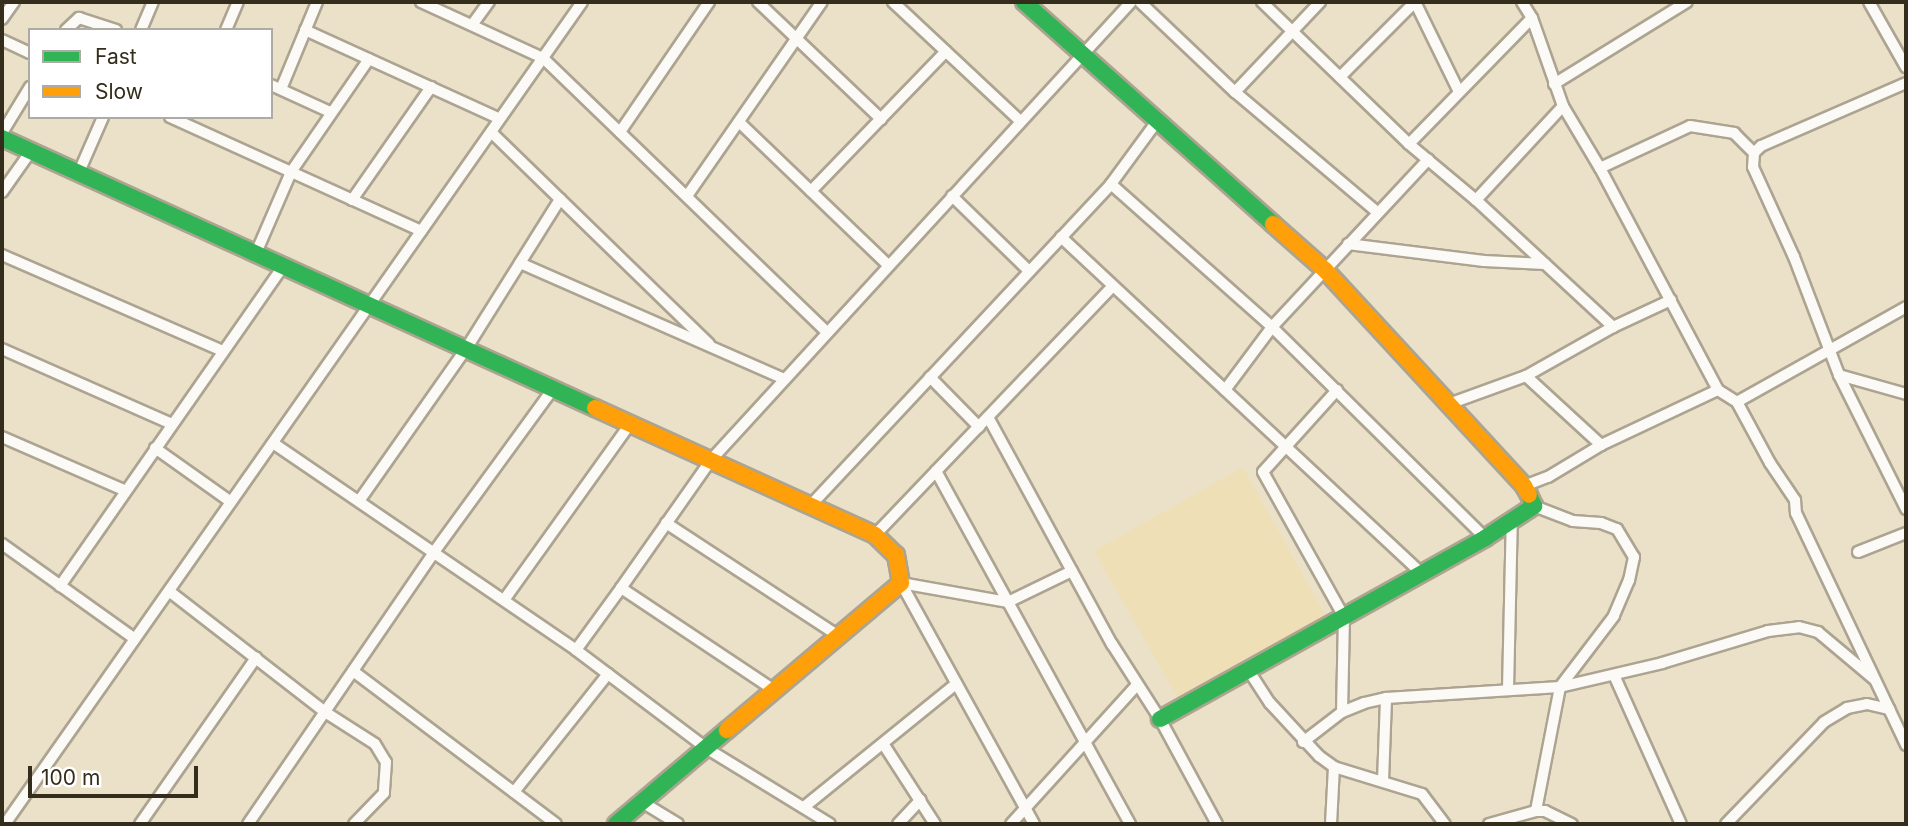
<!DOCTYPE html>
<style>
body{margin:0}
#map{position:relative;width:1908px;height:826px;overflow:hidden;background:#eae1c8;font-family:Inter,sans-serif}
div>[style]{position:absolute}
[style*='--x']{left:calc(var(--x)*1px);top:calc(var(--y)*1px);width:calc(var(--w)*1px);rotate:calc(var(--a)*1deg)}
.built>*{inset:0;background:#efdfb6}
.roads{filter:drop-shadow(2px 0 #aca491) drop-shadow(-2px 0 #aca491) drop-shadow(0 2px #aca491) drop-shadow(0 -2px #aca491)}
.street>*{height:10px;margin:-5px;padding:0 5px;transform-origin:5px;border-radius:5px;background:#fcfaf7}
.fast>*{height:16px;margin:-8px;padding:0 8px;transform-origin:8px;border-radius:8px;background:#30b455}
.slow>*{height:16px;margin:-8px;padding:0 8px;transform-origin:8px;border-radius:8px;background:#ff9f0a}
span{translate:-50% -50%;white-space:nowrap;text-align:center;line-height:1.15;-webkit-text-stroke:5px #fff;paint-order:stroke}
.frame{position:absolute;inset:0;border:4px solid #342d1b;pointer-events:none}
.legend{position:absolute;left:28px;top:28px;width:245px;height:91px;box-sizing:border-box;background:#fff;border:2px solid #aeaba4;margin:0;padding:9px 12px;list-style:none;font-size:21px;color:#342d1b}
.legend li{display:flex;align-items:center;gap:14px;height:35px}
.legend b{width:35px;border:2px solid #aeaba4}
.scale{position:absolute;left:28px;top:766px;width:170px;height:32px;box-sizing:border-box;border:4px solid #342d1b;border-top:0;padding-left:9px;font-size:21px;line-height:24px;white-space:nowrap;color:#342d1b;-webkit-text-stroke:5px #fff;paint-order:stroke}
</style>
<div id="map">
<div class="built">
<i style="clip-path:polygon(1243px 467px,1326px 616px,1179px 700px,1094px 551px)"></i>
</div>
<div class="roads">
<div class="street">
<i style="--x:421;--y:2;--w:134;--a:24.7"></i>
<i style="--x:543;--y:58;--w:395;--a:44"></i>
<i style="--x:758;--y:2;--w:170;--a:43.6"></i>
<i style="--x:893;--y:2;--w:174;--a:43.1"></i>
<i style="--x:1140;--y:2;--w:131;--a:43.5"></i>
<i style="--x:1235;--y:92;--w:186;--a:40.2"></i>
<i style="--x:1262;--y:2;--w:204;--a:44"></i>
<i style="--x:1409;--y:144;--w:87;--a:39.9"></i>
<i style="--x:1476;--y:200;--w:187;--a:42.8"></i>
<i style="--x:1415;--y:2;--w:100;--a:63.9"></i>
<i style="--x:1522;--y:2;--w:19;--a:58"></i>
<i style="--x:1869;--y:2;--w:75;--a:60.4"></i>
<i style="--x:2;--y:19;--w:21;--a:-55"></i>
<i style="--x:472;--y:25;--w:29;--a:-54"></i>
<i style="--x:66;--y:30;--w:18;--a:-43"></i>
<i style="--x:79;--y:18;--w:39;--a:18"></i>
<i style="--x:141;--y:30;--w:30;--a:-67"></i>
<i style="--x:226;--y:30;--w:30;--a:-67"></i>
<i style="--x:305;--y:30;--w:214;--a:24.5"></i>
<i style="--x:2;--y:40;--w:31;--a:25"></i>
<i style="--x:1340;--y:77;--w:106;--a:-45"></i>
<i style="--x:1906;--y:83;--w:158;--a:156.5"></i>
<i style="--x:1761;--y:146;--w:10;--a:135"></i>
<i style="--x:1754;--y:153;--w:14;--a:94"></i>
<i style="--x:1753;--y:167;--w:99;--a:65.5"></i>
<i style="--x:1794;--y:257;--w:126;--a:69.1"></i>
<i style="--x:1839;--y:375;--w:150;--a:63.4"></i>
<i style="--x:1554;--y:84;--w:156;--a:-31.7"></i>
<i style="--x:271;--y:85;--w:65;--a:24.6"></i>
<i style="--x:281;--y:89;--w:94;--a:-67.5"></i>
<i style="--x:1235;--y:92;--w:124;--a:-46.6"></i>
<i style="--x:170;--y:117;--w:276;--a:24.4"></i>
<i style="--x:739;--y:122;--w:207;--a:43.8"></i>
<i style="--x:491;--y:132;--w:304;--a:44.2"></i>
<i style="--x:620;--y:132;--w:158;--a:-55.6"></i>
<i style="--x:2;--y:133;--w:54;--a:-58.7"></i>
<i style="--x:1409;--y:144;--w:176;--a:-45.7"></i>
<i style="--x:1532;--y:18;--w:93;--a:70.6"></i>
<i style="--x:1563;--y:106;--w:72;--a:59.2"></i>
<i style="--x:1600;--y:168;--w:251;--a:62"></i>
<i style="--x:1718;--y:390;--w:22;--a:32"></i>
<i style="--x:1737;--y:402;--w:69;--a:61.6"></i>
<i style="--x:1770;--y:463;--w:45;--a:56"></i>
<i style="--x:1795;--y:500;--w:13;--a:86"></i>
<i style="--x:1796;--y:513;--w:257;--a:64.6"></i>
<i style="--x:1600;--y:168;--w:99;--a:-25"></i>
<i style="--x:1690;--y:126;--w:45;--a:9"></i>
<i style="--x:1734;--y:133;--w:28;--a:45"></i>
<i style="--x:79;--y:172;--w:60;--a:-66.4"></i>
<i style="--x:1111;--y:184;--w:215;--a:41.6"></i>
<i style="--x:1272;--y:327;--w:300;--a:44.7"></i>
<i style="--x:811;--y:191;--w:194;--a:-46"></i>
<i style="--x:2;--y:192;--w:50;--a:-54.7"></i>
<i style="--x:687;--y:196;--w:236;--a:-55.2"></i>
<i style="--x:952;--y:196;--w:107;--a:44.2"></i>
<i style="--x:352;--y:200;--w:138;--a:-55"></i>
<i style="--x:1476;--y:200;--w:128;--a:-47.2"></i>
<i style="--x:1061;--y:237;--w:492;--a:43"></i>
<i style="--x:1348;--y:244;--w:137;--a:7.1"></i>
<i style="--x:1484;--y:261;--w:61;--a:2.8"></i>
<i style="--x:256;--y:253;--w:88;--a:-66.6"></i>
<i style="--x:291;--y:172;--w:137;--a:-55.4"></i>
<i style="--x:2;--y:255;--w:241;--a:23.5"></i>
<i style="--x:520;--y:263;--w:288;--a:23.7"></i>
<i style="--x:2;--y:349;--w:186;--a:23.8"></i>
<i style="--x:1839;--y:375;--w:70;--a:15.8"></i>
<i style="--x:1526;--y:376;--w:102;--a:42.6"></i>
<i style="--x:930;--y:377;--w:70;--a:45.6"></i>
<i style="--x:1225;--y:390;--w:79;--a:-53.3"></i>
<i style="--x:1272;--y:327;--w:229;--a:-47"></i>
<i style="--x:1337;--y:390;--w:110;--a:132.1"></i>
<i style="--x:1263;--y:472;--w:166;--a:60.8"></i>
<i style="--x:1344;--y:617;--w:95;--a:91.2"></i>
<i style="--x:1737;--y:402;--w:194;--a:-29.3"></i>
<i style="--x:1446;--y:405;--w:85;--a:-19.9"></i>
<i style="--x:1526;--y:376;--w:100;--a:-29.4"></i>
<i style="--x:1613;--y:327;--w:64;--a:-25"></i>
<i style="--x:988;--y:417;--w:259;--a:61.4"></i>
<i style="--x:1112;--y:644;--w:89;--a:57.4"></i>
<i style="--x:1160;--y:719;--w:119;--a:61.5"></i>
<i style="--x:2;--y:437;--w:135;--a:23.5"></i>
<i style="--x:273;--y:443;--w:367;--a:34.3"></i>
<i style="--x:576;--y:650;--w:163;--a:37"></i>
<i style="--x:706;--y:748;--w:145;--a:31.5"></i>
<i style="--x:155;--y:448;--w:93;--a:35.4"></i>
<i style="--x:936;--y:471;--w:403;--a:61.2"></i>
<i style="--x:1524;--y:486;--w:26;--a:-21"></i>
<i style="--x:1548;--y:477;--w:62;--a:-31.1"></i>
<i style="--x:1601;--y:445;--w:129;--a:-25.2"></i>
<i style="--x:359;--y:501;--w:186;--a:-54.9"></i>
<i style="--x:466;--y:349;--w:177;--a:-57.9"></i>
<i style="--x:810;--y:506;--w:441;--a:-46.9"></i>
<i style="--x:1111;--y:184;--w:79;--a:-53.7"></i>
<i style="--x:1534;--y:506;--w:42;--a:21"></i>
<i style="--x:1573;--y:521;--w:28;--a:4"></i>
<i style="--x:1601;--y:523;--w:17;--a:21"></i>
<i style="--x:1617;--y:529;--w:33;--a:59"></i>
<i style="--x:1634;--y:557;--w:24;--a:102"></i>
<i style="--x:1629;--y:580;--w:39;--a:113"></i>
<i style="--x:1614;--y:616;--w:89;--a:127.3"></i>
<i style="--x:1560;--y:687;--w:126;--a:101"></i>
<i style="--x:666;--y:523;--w:207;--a:33.2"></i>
<i style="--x:875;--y:535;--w:344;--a:-46.3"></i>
<i style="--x:2;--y:544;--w:163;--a:35.5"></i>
<i style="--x:1858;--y:552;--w:52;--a:-21.6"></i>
<i style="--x:901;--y:583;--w:275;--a:61.1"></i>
<i style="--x:901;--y:583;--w:109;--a:10.1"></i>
<i style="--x:1008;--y:602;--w:71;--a:-25.8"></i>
<i style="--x:60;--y:586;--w:390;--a:-55.1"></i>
<i style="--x:169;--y:591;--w:197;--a:37.8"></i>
<i style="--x:325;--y:712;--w:59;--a:32.6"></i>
<i style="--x:375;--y:744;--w:21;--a:59"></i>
<i style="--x:386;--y:762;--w:31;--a:94"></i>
<i style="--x:384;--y:793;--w:43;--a:134.1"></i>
<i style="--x:504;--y:600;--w:216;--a:-54.4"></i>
<i style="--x:576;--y:650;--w:77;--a:-54"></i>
<i style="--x:353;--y:671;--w:254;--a:37"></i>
<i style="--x:1249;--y:671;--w:38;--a:57"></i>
<i style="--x:1270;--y:703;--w:72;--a:47.2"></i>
<i style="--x:1319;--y:756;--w:19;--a:36"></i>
<i style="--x:1334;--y:767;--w:92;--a:17.1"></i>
<i style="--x:1422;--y:794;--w:38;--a:53"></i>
<i style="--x:1614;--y:675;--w:163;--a:65.8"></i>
<i style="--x:1508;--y:689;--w:170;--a:-88.7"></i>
<i style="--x:774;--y:690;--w:184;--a:-146.3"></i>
<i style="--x:621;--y:588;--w:156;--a:-54.9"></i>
<i style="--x:711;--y:460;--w:621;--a:-47.48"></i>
<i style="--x:1303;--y:742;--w:49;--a:-37.6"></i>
<i style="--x:1342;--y:712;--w:24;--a:-22"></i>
<i style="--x:1364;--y:703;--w:23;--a:-13"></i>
<i style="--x:1386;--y:698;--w:174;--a:-3.6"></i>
<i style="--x:1560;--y:687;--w:105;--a:-13.2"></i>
<i style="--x:1662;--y:663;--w:111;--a:-16.8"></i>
<i style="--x:1768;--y:631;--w:31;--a:-7"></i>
<i style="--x:1799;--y:627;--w:20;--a:15"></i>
<i style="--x:1818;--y:632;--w:73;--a:40"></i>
<i style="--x:884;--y:745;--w:94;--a:57.2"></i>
<i style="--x:1383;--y:781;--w:83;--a:-87.9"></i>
<i style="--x:514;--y:792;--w:151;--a:-51.5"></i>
<i style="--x:642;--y:802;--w:42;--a:31.4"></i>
<i style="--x:804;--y:807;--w:196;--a:-39"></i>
<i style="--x:5;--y:824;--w:1004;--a:-54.93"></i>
<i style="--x:140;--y:824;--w:203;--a:-55.1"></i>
<i style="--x:248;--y:824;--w:330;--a:-55.6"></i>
<i style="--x:434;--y:552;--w:202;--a:-53.9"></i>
<i style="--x:898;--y:824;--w:33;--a:-47"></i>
<i style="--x:1011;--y:824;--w:188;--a:-47.8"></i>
<i style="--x:1331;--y:824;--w:57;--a:-87"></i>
<i style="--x:1489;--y:824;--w:49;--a:-15.5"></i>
<i style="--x:1536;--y:811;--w:9;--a:0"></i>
<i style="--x:1545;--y:811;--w:30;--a:26"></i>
<i style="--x:1726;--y:824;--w:141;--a:-46.1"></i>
<i style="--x:1824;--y:722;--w:27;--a:-31"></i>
<i style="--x:1847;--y:708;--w:20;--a:-11"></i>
<i style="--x:1867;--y:704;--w:23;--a:13"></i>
</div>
<div class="fast">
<i style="--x:1024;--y:2;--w:334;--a:41.7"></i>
<i style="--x:2;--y:138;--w:652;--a:24.48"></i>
<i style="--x:1160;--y:719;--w:372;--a:-29.1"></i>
<i style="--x:1485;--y:538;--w:59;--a:-33.1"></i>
<i style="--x:1534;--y:506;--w:12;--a:-114"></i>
<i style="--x:616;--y:824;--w:145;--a:-40.3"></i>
</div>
<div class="slow">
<i style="--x:1273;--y:224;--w:69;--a:41.5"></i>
<i style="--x:1325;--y:270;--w:294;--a:47.3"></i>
<i style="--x:1524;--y:486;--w:10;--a:61"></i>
<i style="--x:595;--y:408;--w:307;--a:24.4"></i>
<i style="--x:875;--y:535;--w:29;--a:44"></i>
<i style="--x:896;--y:555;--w:28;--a:80"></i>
<i style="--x:901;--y:583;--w:228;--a:139.8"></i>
</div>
</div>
<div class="frame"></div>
<ul class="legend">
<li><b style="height:9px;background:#30b455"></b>Fast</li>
<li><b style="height:9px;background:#ff9f0a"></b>Slow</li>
</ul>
<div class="scale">100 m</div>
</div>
